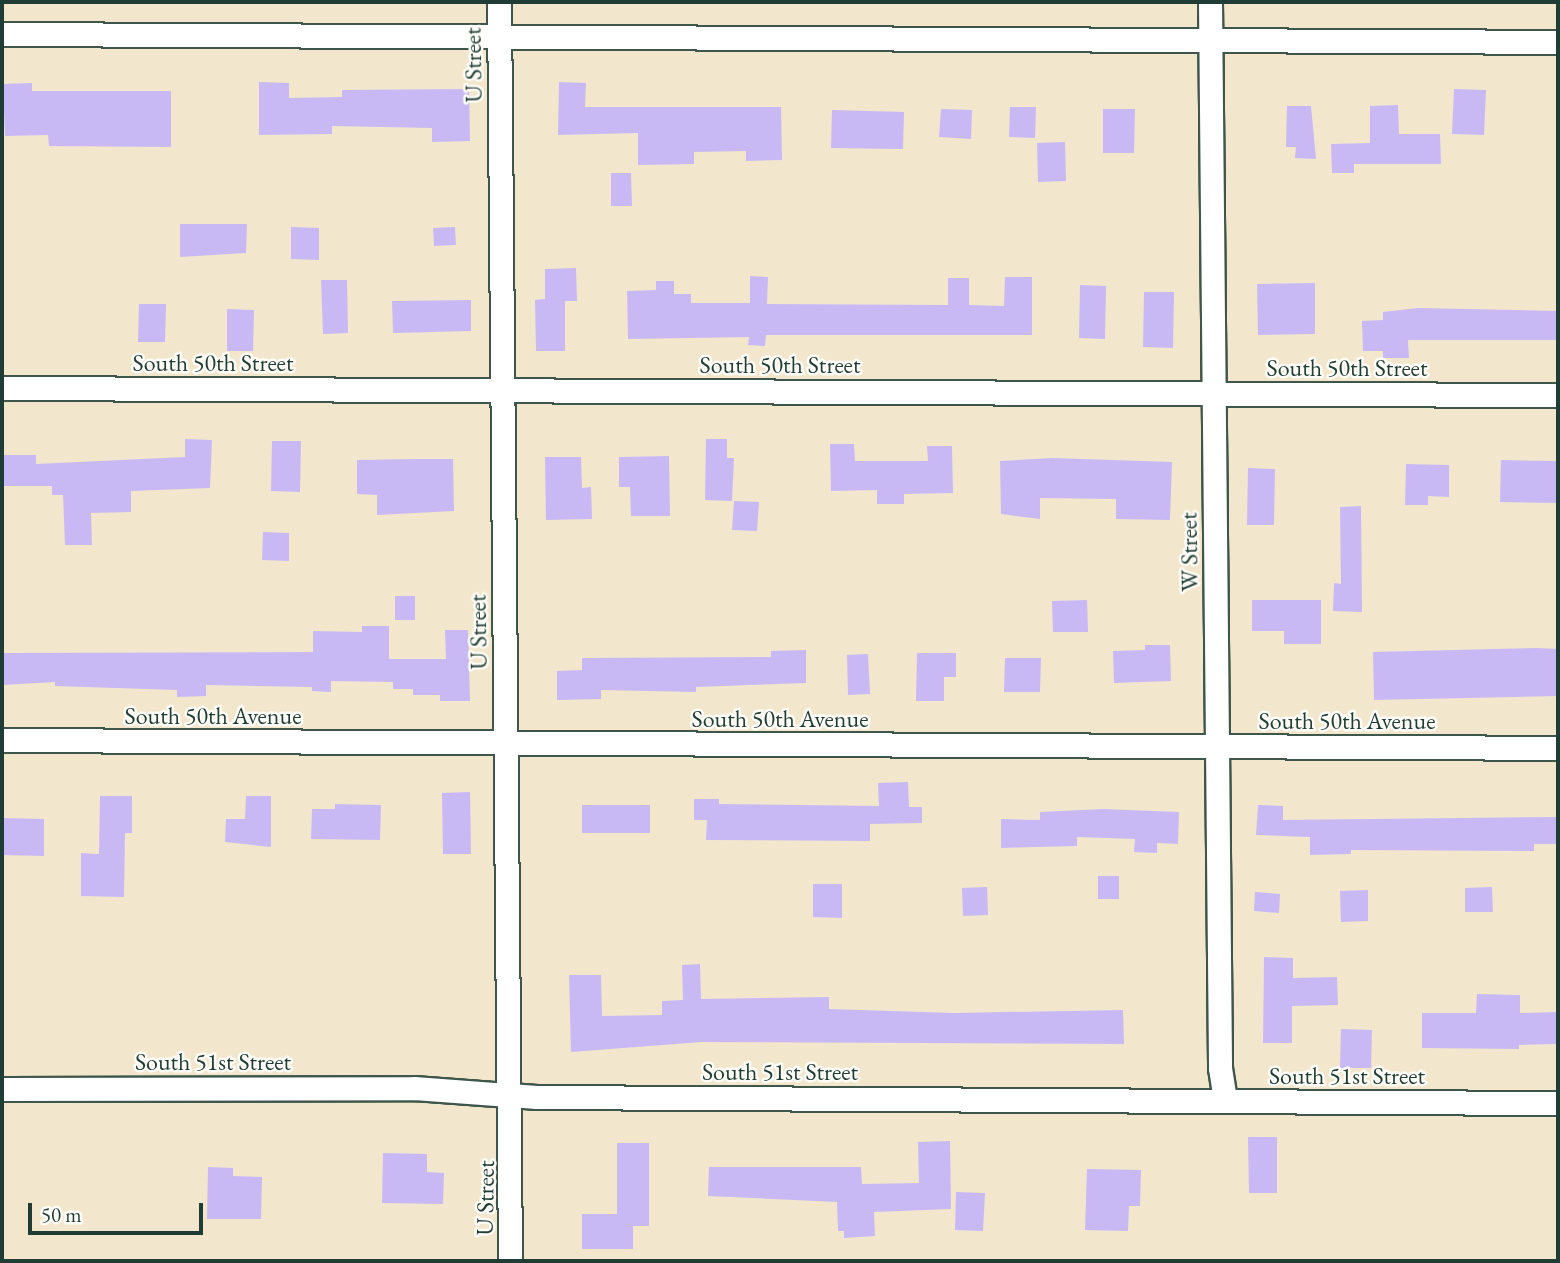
<!DOCTYPE html>
<style>
body{margin:0}
#map{position:relative;width:1560px;height:1263px;overflow:hidden;background:#f2e7cd;font-family:"EB Garamond",serif}
div>[style]{position:absolute}
[style*='--x']{left:calc(var(--x)*1px);top:calc(var(--y)*1px);width:calc(var(--w)*1px);rotate:calc(var(--a)*1deg)}
.building>*{inset:0;background:#c8b9f5}
.roads{filter:drop-shadow(2px 0 #3f564b) drop-shadow(-2px 0 #3f564b) drop-shadow(0 2px #3f564b) drop-shadow(0 -2px #3f564b)}
.street>*{height:23px;margin:-11.5px;padding:0 11.5px;transform-origin:11.5px;border-radius:11.5px;background:#fff}
span{translate:-50% -50%;white-space:nowrap;text-align:center;line-height:1.15;-webkit-text-stroke:5px #fdfcf7;paint-order:stroke}
.street-label{font-size:24px;color:#1f3d34}
.frame{position:absolute;inset:0;border:4px solid #1f3d34;pointer-events:none}
.scale{position:absolute;left:28px;top:1203px;width:175px;height:32px;box-sizing:border-box;border:4px solid #1f3d34;border-top:0;padding-left:9px;font-size:21px;line-height:24px;white-space:nowrap;color:#1f3d34;-webkit-text-stroke:5px #fdfcf7;paint-order:stroke}
</style>
<div id="map">
<div class="building">
<i style="clip-path:polygon(259px 82px,289px 83px,289px 98px,342px 97px,342px 90px,469px 89px,470px 141px,432px 142px,432px 128px,332px 126px,332px 134px,259px 135px)"></i>
<i style="clip-path:polygon(559px 82px,586px 83px,585px 107px,781px 107px,782px 160px,746px 161px,746px 151px,694px 152px,694px 164px,638px 165px,638px 133px,558px 135px)"></i>
<i style="clip-path:polygon(32px 83px,32px 91px,171px 91px,171px 147px,49px 146px,48px 135px,5px 136px,3px 84px)"></i>
<i style="clip-path:polygon(1454px 89px,1486px 90px,1484px 135px,1452px 134px)"></i>
<i style="clip-path:polygon(1398px 105px,1399px 134px,1440px 134px,1441px 164px,1354px 164px,1354px 173px,1332px 173px,1331px 144px,1370px 143px,1370px 106px)"></i>
<i style="clip-path:polygon(1287px 106px,1311px 106px,1316px 159px,1295px 158px,1296px 147px,1286px 147px)"></i>
<i style="clip-path:polygon(1010px 107px,1036px 107px,1035px 138px,1009px 137px)"></i>
<i style="clip-path:polygon(941px 109px,972px 110px,971px 139px,939px 137px)"></i>
<i style="clip-path:polygon(1103px 109px,1135px 109px,1134px 153px,1103px 153px)"></i>
<i style="clip-path:polygon(832px 110px,904px 112px,903px 149px,831px 148px)"></i>
<i style="clip-path:polygon(1065px 142px,1066px 181px,1038px 182px,1037px 143px)"></i>
<i style="clip-path:polygon(611px 173px,631px 173px,632px 206px,611px 206px)"></i>
<i style="clip-path:polygon(180px 224px,247px 224px,246px 253px,180px 257px)"></i>
<i style="clip-path:polygon(291px 227px,319px 228px,319px 260px,291px 259px)"></i>
<i style="clip-path:polygon(455px 227px,456px 245px,434px 246px,433px 228px)"></i>
<i style="clip-path:polygon(576px 268px,577px 301px,565px 301px,565px 351px,536px 351px,535px 300px,545px 299px,545px 269px)"></i>
<i style="clip-path:polygon(750px 276px,768px 277px,767px 304px,948px 305px,948px 278px,969px 278px,969px 305px,1004px 306px,1005px 277px,1032px 277px,1032px 335px,766px 335px,765px 346px,748px 345px,749px 337px,628px 339px,627px 291px,656px 290px,656px 281px,674px 281px,674px 294px,691px 294px,691px 303px,750px 303px)"></i>
<i style="clip-path:polygon(321px 280px,347px 280px,348px 333px,323px 334px)"></i>
<i style="clip-path:polygon(1315px 283px,1315px 334px,1258px 335px,1257px 284px)"></i>
<i style="clip-path:polygon(1080px 285px,1106px 286px,1105px 339px,1079px 338px)"></i>
<i style="clip-path:polygon(1144px 292px,1174px 292px,1173px 348px,1143px 347px)"></i>
<i style="clip-path:polygon(471px 300px,471px 331px,393px 333px,392px 301px)"></i>
<i style="clip-path:polygon(139px 304px,166px 304px,165px 342px,138px 342px)"></i>
<i style="clip-path:polygon(1418px 308px,1558px 311px,1558px 340px,1408px 340px,1409px 358px,1383px 358px,1383px 351px,1363px 351px,1362px 321px,1383px 320px,1383px 312px)"></i>
<i style="clip-path:polygon(227px 309px,254px 310px,253px 351px,227px 351px)"></i>
<i style="clip-path:polygon(185px 439px,212px 440px,210px 488px,131px 491px,131px 512px,91px 513px,92px 545px,65px 545px,63px 495px,52px 495px,52px 486px,2px 486px,2px 455px,36px 455px,36px 464px,185px 457px)"></i>
<i style="clip-path:polygon(706px 439px,727px 439px,727px 458px,734px 458px,732px 501px,705px 500px)"></i>
<i style="clip-path:polygon(272px 441px,301px 441px,300px 492px,271px 491px)"></i>
<i style="clip-path:polygon(830px 444px,854px 444px,855px 461px,928px 461px,927px 446px,952px 446px,953px 493px,904px 494px,904px 504px,877px 504px,877px 490px,831px 491px)"></i>
<i style="clip-path:polygon(669px 456px,670px 516px,631px 516px,630px 487px,619px 487px,619px 457px)"></i>
<i style="clip-path:polygon(545px 457px,581px 457px,582px 488px,591px 487px,592px 519px,546px 520px)"></i>
<i style="clip-path:polygon(1052px 458px,1172px 462px,1170px 520px,1116px 519px,1116px 499px,1040px 498px,1040px 519px,1001px 514px,1000px 461px)"></i>
<i style="clip-path:polygon(419px 459px,453px 459px,454px 511px,377px 515px,377px 495px,357px 494px,357px 460px)"></i>
<i style="clip-path:polygon(1501px 460px,1558px 461px,1558px 503px,1500px 502px)"></i>
<i style="clip-path:polygon(1406px 464px,1449px 465px,1449px 497px,1428px 496px,1428px 505px,1405px 505px)"></i>
<i style="clip-path:polygon(1248px 468px,1275px 469px,1274px 525px,1247px 525px)"></i>
<i style="clip-path:polygon(734px 501px,759px 502px,757px 531px,732px 530px)"></i>
<i style="clip-path:polygon(1361px 506px,1362px 612px,1333px 611px,1334px 583px,1341px 584px,1340px 507px)"></i>
<i style="clip-path:polygon(263px 532px,289px 533px,289px 561px,262px 560px)"></i>
<i style="clip-path:polygon(395px 596px,415px 596px,415px 620px,395px 620px)"></i>
<i style="clip-path:polygon(1087px 600px,1088px 632px,1053px 632px,1052px 601px)"></i>
<i style="clip-path:polygon(1252px 600px,1321px 600px,1321px 644px,1284px 644px,1284px 631px,1252px 631px)"></i>
<i style="clip-path:polygon(362px 626px,389px 626px,389px 659px,446px 659px,445px 630px,468px 630px,470px 701px,440px 701px,440px 695px,413px 695px,413px 689px,393px 689px,393px 682px,331px 681px,331px 692px,312px 691px,312px 687px,206px 685px,206px 696px,177px 697px,177px 690px,55px 686px,55px 682px,2px 685px,2px 653px,313px 652px,313px 631px,362px 632px)"></i>
<i style="clip-path:polygon(1145px 645px,1170px 645px,1171px 681px,1114px 683px,1113px 651px,1145px 650px)"></i>
<i style="clip-path:polygon(1537px 648px,1558px 649px,1558px 696px,1374px 700px,1373px 652px)"></i>
<i style="clip-path:polygon(806px 650px,806px 683px,696px 687px,696px 692px,601px 690px,601px 699px,557px 700px,557px 671px,582px 670px,582px 658px,771px 657px,771px 651px)"></i>
<i style="clip-path:polygon(917px 653px,956px 653px,956px 677px,944px 677px,944px 701px,916px 701px)"></i>
<i style="clip-path:polygon(868px 654px,870px 694px,848px 695px,847px 655px)"></i>
<i style="clip-path:polygon(1005px 658px,1041px 658px,1040px 692px,1004px 692px)"></i>
<i style="clip-path:polygon(908px 782px,909px 807px,922px 807px,922px 823px,870px 824px,870px 841px,706px 840px,707px 820px,694px 820px,694px 799px,719px 799px,719px 804px,879px 806px,878px 783px)"></i>
<i style="clip-path:polygon(470px 792px,471px 854px,443px 854px,442px 793px)"></i>
<i style="clip-path:polygon(100px 796px,132px 796px,132px 833px,125px 833px,124px 897px,81px 896px,81px 853px,99px 854px)"></i>
<i style="clip-path:polygon(246px 796px,271px 796px,271px 847px,225px 842px,226px 819px,245px 819px)"></i>
<i style="clip-path:polygon(335px 804px,381px 805px,380px 840px,311px 839px,312px 809px,335px 809px)"></i>
<i style="clip-path:polygon(582px 805px,650px 805px,650px 833px,582px 833px)"></i>
<i style="clip-path:polygon(1258px 805px,1283px 806px,1283px 820px,1558px 817px,1558px 844px,1534px 844px,1534px 851px,1351px 850px,1351px 854px,1310px 855px,1310px 837px,1256px 835px)"></i>
<i style="clip-path:polygon(1103px 809px,1179px 812px,1178px 844px,1157px 843px,1157px 853px,1134px 852px,1135px 839px,1077px 837px,1077px 846px,1001px 848px,1001px 819px,1040px 820px,1040px 812px)"></i>
<i style="clip-path:polygon(2px 818px,44px 819px,44px 856px,2px 855px)"></i>
<i style="clip-path:polygon(1098px 876px,1119px 876px,1119px 899px,1098px 899px)"></i>
<i style="clip-path:polygon(813px 884px,842px 884px,842px 918px,813px 917px)"></i>
<i style="clip-path:polygon(987px 887px,988px 915px,963px 916px,962px 888px)"></i>
<i style="clip-path:polygon(1492px 887px,1493px 912px,1465px 912px,1465px 888px)"></i>
<i style="clip-path:polygon(1368px 890px,1368px 921px,1341px 922px,1340px 891px)"></i>
<i style="clip-path:polygon(1255px 892px,1280px 894px,1279px 913px,1254px 911px)"></i>
<i style="clip-path:polygon(1264px 957px,1293px 958px,1293px 978px,1337px 977px,1338px 1005px,1292px 1006px,1292px 1043px,1263px 1043px)"></i>
<i style="clip-path:polygon(700px 964px,701px 999px,829px 997px,829px 1009px,953px 1013px,1123px 1010px,1124px 1044px,702px 1042px,571px 1052px,569px 975px,601px 975px,602px 1016px,662px 1015px,662px 1001px,683px 1000px,682px 965px)"></i>
<i style="clip-path:polygon(1477px 994px,1520px 995px,1520px 1013px,1558px 1012px,1558px 1044px,1519px 1045px,1519px 1049px,1422px 1048px,1422px 1013px,1476px 1013px)"></i>
<i style="clip-path:polygon(1341px 1029px,1372px 1030px,1371px 1068px,1340px 1068px)"></i>
<i style="clip-path:polygon(1248px 1137px,1277px 1137px,1277px 1193px,1249px 1193px)"></i>
<i style="clip-path:polygon(950px 1141px,951px 1209px,874px 1212px,875px 1236px,844px 1238px,844px 1231px,838px 1231px,837px 1202px,708px 1196px,709px 1167px,861px 1167px,862px 1184px,919px 1183px,918px 1142px)"></i>
<i style="clip-path:polygon(617px 1143px,649px 1143px,649px 1226px,633px 1226px,633px 1249px,582px 1249px,582px 1214px,617px 1214px)"></i>
<i style="clip-path:polygon(383px 1153px,427px 1154px,427px 1172px,444px 1173px,443px 1204px,382px 1203px)"></i>
<i style="clip-path:polygon(208px 1167px,233px 1168px,233px 1176px,262px 1177px,261px 1219px,207px 1219px)"></i>
<i style="clip-path:polygon(1087px 1169px,1141px 1170px,1140px 1206px,1129px 1206px,1128px 1231px,1085px 1230px)"></i>
<i style="clip-path:polygon(956px 1192px,985px 1193px,983px 1231px,955px 1230px)"></i>
</div>
<div class="roads">
<div class="street">
<i style="--x:499;--y:2;--w:1259;--a:89.5"></i>
<i style="--x:1210;--y:2;--w:1066;--a:89.46"></i>
<i style="--x:1220;--y:1068;--w:33;--a:81"></i>
<i style="--x:2;--y:34;--w:1556;--a:0.29"></i>
<i style="--x:2;--y:388;--w:1556;--a:0.26"></i>
<i style="--x:2;--y:740;--w:1556;--a:0.29"></i>
<i style="--x:2;--y:1089;--w:412;--a:-0.1"></i>
<i style="--x:414;--y:1088;--w:123;--a:4.2"></i>
<i style="--x:537;--y:1097;--w:1021;--a:0.34"></i>
</div>
</div>
<div class="street-label">
<span style="left:473px;top:65px;rotate:-91deg">U Street</span>
<span style="left:213px;top:363px">South 50th Street</span>
<span style="left:780px;top:365px">South 50th Street</span>
<span style="left:1347px;top:368px">South 50th Street</span>
<span style="left:1189px;top:552px;rotate:-91deg">W Street</span>
<span style="left:478px;top:632px;rotate:-91deg">U Street</span>
<span style="left:213px;top:716px">South 50th Avenue</span>
<span style="left:780px;top:719px">South 50th Avenue</span>
<span style="left:1347px;top:721px">South 50th Avenue</span>
<span style="left:213px;top:1062px">South 51st Street</span>
<span style="left:780px;top:1072px">South 51st Street</span>
<span style="left:1347px;top:1076px">South 51st Street</span>
<span style="left:485px;top:1198px;rotate:-89deg">U Street</span>
</div>
<div class="frame"></div>
<div class="scale">50 m</div>
</div>
